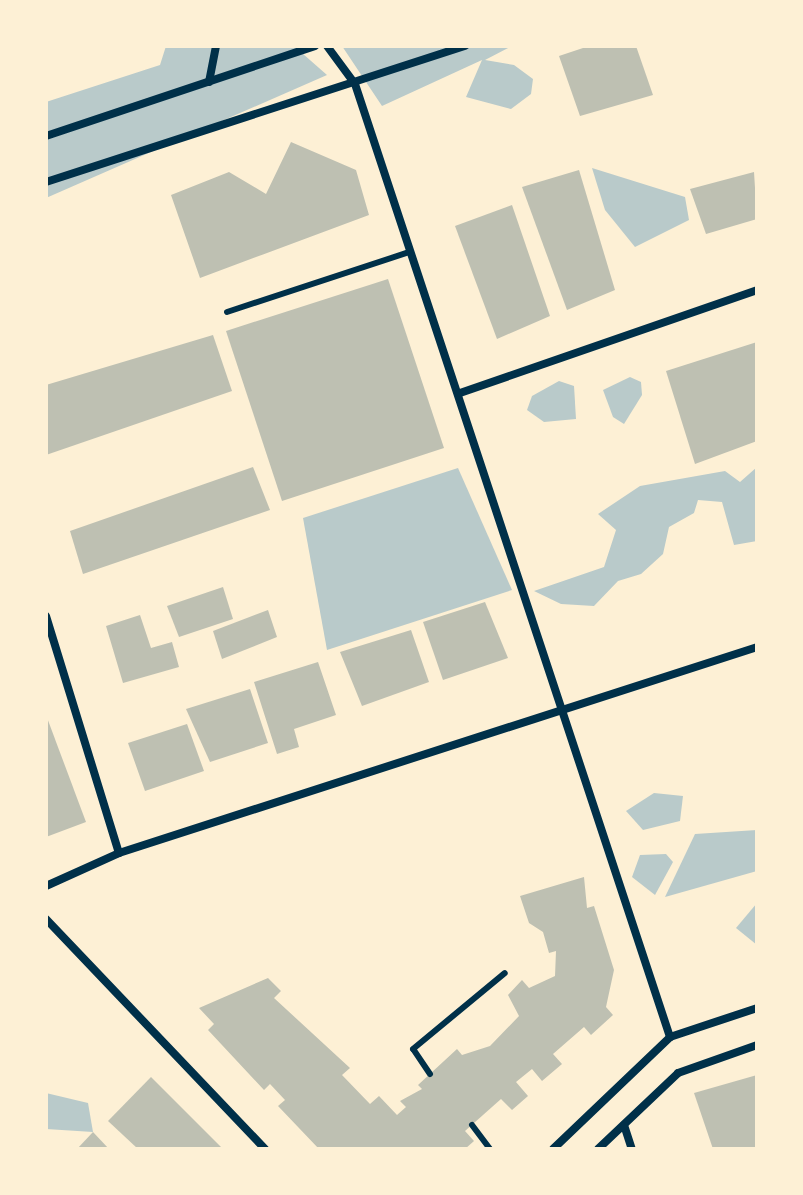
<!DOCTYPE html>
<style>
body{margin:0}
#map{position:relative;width:803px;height:1195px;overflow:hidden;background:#fdf0d5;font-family:"Source Serif 4",serif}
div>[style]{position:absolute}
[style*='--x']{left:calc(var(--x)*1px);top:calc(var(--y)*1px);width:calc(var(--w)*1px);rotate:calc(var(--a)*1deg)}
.green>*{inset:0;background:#b9caca}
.building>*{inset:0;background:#bec0b2}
.service>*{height:6px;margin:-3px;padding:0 3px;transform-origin:3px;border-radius:3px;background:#003049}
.minor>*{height:8px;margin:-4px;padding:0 4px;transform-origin:4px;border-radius:4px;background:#003049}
span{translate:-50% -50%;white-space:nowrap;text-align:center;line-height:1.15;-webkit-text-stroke:8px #fdf0d5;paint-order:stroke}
.frame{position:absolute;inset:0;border:48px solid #fdf0d5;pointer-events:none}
</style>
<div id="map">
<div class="green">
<i style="clip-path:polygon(166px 46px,294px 46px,327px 75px,46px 198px,46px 102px,160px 65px)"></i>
<i style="clip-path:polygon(342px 46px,512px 46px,485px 60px,514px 65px,533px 79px,531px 94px,511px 109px,466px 97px,482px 60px,382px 106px)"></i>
<i style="clip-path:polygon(592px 168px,685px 197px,689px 220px,635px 247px,605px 210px)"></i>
<i style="clip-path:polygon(630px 377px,641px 382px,642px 395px,624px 424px,613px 417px,603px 390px)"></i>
<i style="clip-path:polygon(559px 381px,574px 386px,576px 419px,544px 422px,527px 410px,532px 396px)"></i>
<i style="clip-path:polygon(757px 467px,757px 541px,734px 545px,722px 502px,698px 500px,694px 513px,669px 527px,663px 554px,641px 574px,618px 581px,594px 606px,561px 604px,534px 591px,604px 567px,616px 530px,598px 514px,640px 486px,725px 471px,740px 482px)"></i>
<i style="clip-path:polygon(458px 468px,512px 590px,327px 650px,303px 518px)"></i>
<i style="clip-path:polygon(654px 793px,683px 796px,680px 821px,643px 830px,626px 811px)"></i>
<i style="clip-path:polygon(757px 830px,757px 871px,665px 897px,695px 834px)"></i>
<i style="clip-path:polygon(666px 854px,673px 862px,655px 895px,632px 877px,640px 855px)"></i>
<i style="clip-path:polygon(757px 903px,757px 945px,736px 928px)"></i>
<i style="clip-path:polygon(46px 1093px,88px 1103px,93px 1132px,46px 1129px)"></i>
</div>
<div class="building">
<i style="clip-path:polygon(589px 46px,636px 46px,653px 95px,580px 116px,559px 56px)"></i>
<i style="clip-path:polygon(291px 142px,356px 170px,369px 215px,200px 278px,171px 195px,229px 172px,266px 194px)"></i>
<i style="clip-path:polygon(579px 170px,615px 290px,567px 310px,522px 187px)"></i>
<i style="clip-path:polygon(754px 172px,757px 219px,706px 234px,690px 189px)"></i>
<i style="clip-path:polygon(512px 205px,550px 316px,497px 339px,455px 226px)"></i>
<i style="clip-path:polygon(388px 279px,444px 448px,282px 501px,226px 331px)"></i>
<i style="clip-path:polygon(213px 335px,232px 391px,46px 455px,46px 385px)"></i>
<i style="clip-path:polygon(757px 342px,757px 441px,695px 464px,666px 371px)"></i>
<i style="clip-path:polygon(253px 467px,270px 510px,83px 574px,70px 531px)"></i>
<i style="clip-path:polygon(223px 587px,233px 619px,179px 637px,167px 606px)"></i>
<i style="clip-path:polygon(485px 602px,508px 658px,443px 680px,423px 622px)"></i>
<i style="clip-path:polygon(268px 610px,277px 637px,222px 659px,213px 631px)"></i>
<i style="clip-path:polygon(140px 615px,151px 648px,172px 642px,179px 667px,123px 683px,106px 626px)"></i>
<i style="clip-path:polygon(411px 630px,429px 682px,362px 706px,340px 652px)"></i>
<i style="clip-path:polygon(318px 662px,336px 715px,294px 729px,299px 747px,277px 754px,254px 682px)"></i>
<i style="clip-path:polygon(250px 689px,268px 743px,210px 762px,186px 709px)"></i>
<i style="clip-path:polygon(46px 715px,86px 822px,46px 837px)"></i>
<i style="clip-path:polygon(187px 724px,204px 771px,145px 791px,128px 743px)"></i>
<i style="clip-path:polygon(584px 877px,587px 908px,594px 906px,614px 970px,606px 1007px,613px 1015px,591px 1035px,584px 1027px,553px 1054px,562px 1064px,542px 1081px,532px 1069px,516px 1082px,528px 1096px,512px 1110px,501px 1099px,465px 1131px,474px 1141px,465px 1149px,319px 1149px,278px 1106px,285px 1100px,270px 1084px,264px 1090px,208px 1030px,214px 1024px,199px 1008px,268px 978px,281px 991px,274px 998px,350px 1068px,342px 1075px,370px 1104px,379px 1096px,397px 1115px,406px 1107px,400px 1101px,422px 1089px,418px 1085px,457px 1049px,462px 1055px,490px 1046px,519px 1016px,508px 995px,522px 980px,529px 988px,555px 976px,556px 951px,549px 953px,543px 932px,529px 923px,520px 896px)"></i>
<i style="clip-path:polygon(757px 1075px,757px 1149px,713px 1149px,694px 1093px)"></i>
<i style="clip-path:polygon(151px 1077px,223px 1149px,138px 1149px,108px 1121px)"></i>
<i style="clip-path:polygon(93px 1132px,109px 1149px,77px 1149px)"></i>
</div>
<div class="service">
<i style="--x:227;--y:312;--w:193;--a:-18.2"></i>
<i style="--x:430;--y:1074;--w:30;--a:-124"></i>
<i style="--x:413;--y:1049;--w:119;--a:-39.6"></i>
<i style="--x:472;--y:1125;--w:30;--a:53"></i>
</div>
<div class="minor">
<i style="--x:327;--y:46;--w:47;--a:53.6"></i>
<i style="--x:355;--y:84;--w:1004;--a:71.71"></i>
<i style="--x:209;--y:82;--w:37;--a:-79"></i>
<i style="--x:46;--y:136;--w:284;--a:-18.5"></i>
<i style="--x:46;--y:182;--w:441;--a:-18"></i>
<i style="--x:460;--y:393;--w:314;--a:-19.1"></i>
<i style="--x:46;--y:616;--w:248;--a:72.9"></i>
<i style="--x:46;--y:886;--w:80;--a:-24.3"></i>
<i style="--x:119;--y:853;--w:670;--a:-17.89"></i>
<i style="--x:46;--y:919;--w:318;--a:46.4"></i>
<i style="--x:624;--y:1125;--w:25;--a:72"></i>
<i style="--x:553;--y:1149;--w:162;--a:-43.7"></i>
<i style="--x:670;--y:1037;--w:92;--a:-18.4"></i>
<i style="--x:598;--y:1149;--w:110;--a:-43.5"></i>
<i style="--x:678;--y:1073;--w:84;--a:-19.5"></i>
</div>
<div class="frame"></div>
</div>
